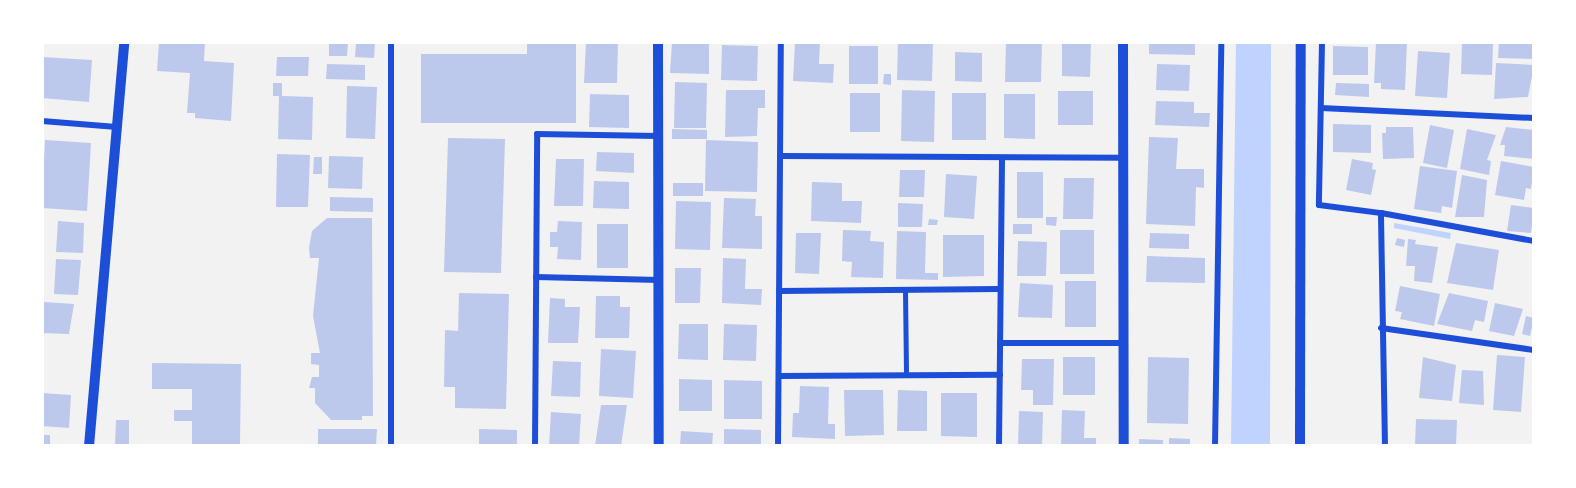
<!DOCTYPE html>
<style>
body{margin:0}
#map{position:relative;width:1576px;height:488px;overflow:hidden;background:#f2f2f2;font-family:"Sofia Sans Condensed",sans-serif}
div>[style]{position:absolute}
[style*='--x']{left:calc(var(--x)*1px);top:calc(var(--y)*1px);width:calc(var(--w)*1px);rotate:calc(var(--a)*1deg)}
.water>*{inset:0;background:#bfd3fe}
.building>*{inset:0;background:#bdc9ec}
.pedestrian>*{height:5px;margin:-2.5px;padding:0 2.5px;transform-origin:2.5px;border-radius:2.5px;background:#1d4ed8}
.minor>*{height:6px;margin:-3px;padding:0 3px;transform-origin:3px;border-radius:3px;background:#1d4ed8}
.tertiary>*{height:10px;margin:-5px;padding:0 5px;transform-origin:5px;border-radius:5px;background:#1d4ed8}
span{translate:-50% -50%;white-space:nowrap;text-align:center;line-height:1.15;-webkit-text-stroke:4.5px #fff;paint-order:stroke}
.frame{position:absolute;inset:0;border:44px solid #fff;pointer-events:none}
</style>
<div id="map">
<div class="water">
<i style="clip-path:polygon(1236px 42px,1271px 42px,1270px 446px,1231px 446px)"></i>
<i style="clip-path:polygon(1394px 223px,1451px 233px,1450px 239px,1394px 228px)"></i>
</div>
<div class="building">
<i style="clip-path:polygon(159px 42px,205px 42px,204px 61px,234px 63px,231px 121px,195px 118px,195px 113px,187px 113px,190px 73px,157px 71px)"></i>
<i style="clip-path:polygon(329px 42px,348px 42px,347px 56px,329px 56px)"></i>
<i style="clip-path:polygon(356px 42px,375px 42px,374px 58px,355px 57px)"></i>
<i style="clip-path:polygon(527px 42px,576px 42px,576px 123px,421px 123px,421px 54px,527px 54px)"></i>
<i style="clip-path:polygon(586px 42px,618px 42px,617px 83px,584px 83px)"></i>
<i style="clip-path:polygon(672px 42px,709px 42px,709px 74px,670px 73px)"></i>
<i style="clip-path:polygon(795px 42px,820px 42px,819px 64px,834px 64px,833px 83px,793px 81px)"></i>
<i style="clip-path:polygon(898px 42px,933px 42px,932px 81px,897px 80px)"></i>
<i style="clip-path:polygon(1006px 42px,1042px 42px,1041px 82px,1005px 82px)"></i>
<i style="clip-path:polygon(1091px 42px,1090px 77px,1062px 76px,1062px 44px)"></i>
<i style="clip-path:polygon(1149px 42px,1195px 42px,1195px 55px,1149px 54px)"></i>
<i style="clip-path:polygon(1376px 42px,1407px 42px,1405px 90px,1381px 89px,1381px 83px,1374px 83px)"></i>
<i style="clip-path:polygon(1462px 42px,1493px 43px,1492px 75px,1461px 74px)"></i>
<i style="clip-path:polygon(1499px 42px,1534px 42px,1534px 59px,1498px 58px)"></i>
<i style="clip-path:polygon(722px 45px,758px 46px,757px 81px,721px 80px)"></i>
<i style="clip-path:polygon(849px 46px,878px 46px,878px 84px,849px 84px)"></i>
<i style="clip-path:polygon(1333px 46px,1368px 47px,1368px 75px,1333px 75px)"></i>
<i style="clip-path:polygon(1418px 51px,1450px 53px,1447px 98px,1415px 96px)"></i>
<i style="clip-path:polygon(955px 52px,982px 53px,982px 82px,955px 81px)"></i>
<i style="clip-path:polygon(42px 57px,92px 60px,89px 102px,42px 98px)"></i>
<i style="clip-path:polygon(277px 57px,309px 57px,308px 76px,276px 76px)"></i>
<i style="clip-path:polygon(1496px 63px,1534px 65px,1528px 97px,1494px 99px)"></i>
<i style="clip-path:polygon(327px 64px,365px 65px,365px 80px,326px 79px)"></i>
<i style="clip-path:polygon(1157px 64px,1190px 65px,1189px 91px,1156px 90px)"></i>
<i style="clip-path:polygon(884px 74px,891px 74px,891px 85px,883px 84px)"></i>
<i style="clip-path:polygon(675px 82px,707px 83px,706px 128px,674px 128px)"></i>
<i style="clip-path:polygon(273px 83px,282px 83px,282px 96px,313px 97px,312px 140px,278px 139px,279px 96px,273px 96px)"></i>
<i style="clip-path:polygon(1336px 83px,1369px 84px,1369px 97px,1335px 95px)"></i>
<i style="clip-path:polygon(347px 86px,377px 87px,375px 139px,346px 138px)"></i>
<i style="clip-path:polygon(726px 90px,765px 90px,765px 108px,758px 108px,757px 136px,725px 137px)"></i>
<i style="clip-path:polygon(902px 90px,935px 91px,934px 142px,901px 141px)"></i>
<i style="clip-path:polygon(1058px 91px,1093px 91px,1093px 125px,1058px 125px)"></i>
<i style="clip-path:polygon(850px 93px,880px 93px,880px 132px,850px 132px)"></i>
<i style="clip-path:polygon(952px 93px,986px 93px,986px 140px,952px 140px)"></i>
<i style="clip-path:polygon(590px 94px,629px 95px,629px 128px,589px 127px)"></i>
<i style="clip-path:polygon(1004px 94px,1035px 94px,1035px 139px,1004px 138px)"></i>
<i style="clip-path:polygon(1156px 101px,1194px 102px,1194px 113px,1210px 113px,1209px 127px,1155px 125px)"></i>
<i style="clip-path:polygon(1333px 124px,1371px 125px,1371px 153px,1333px 152px)"></i>
<i style="clip-path:polygon(1430px 125px,1454px 130px,1447px 168px,1423px 163px)"></i>
<i style="clip-path:polygon(1386px 127px,1413px 127px,1414px 158px,1383px 159px,1382px 133px,1386px 133px)"></i>
<i style="clip-path:polygon(1506px 127px,1534px 130px,1534px 159px,1504px 156px,1505px 145px,1500px 145px)"></i>
<i style="clip-path:polygon(672px 129px,707px 130px,707px 139px,672px 139px)"></i>
<i style="clip-path:polygon(1467px 129px,1496px 135px,1487px 160px,1491px 161px,1489px 175px,1460px 169px)"></i>
<i style="clip-path:polygon(1149px 137px,1178px 138px,1176px 169px,1204px 169px,1204px 188px,1196px 187px,1195px 226px,1146px 224px)"></i>
<i style="clip-path:polygon(448px 138px,505px 139px,501px 273px,444px 272px)"></i>
<i style="clip-path:polygon(45px 140px,91px 143px,87px 211px,42px 208px)"></i>
<i style="clip-path:polygon(706px 140px,758px 142px,757px 192px,705px 191px)"></i>
<i style="clip-path:polygon(597px 152px,634px 153px,634px 173px,596px 171px)"></i>
<i style="clip-path:polygon(277px 154px,310px 155px,308px 207px,276px 207px)"></i>
<i style="clip-path:polygon(329px 156px,363px 157px,362px 189px,328px 188px)"></i>
<i style="clip-path:polygon(314px 157px,322px 157px,322px 174px,313px 174px)"></i>
<i style="clip-path:polygon(556px 159px,584px 159px,583px 206px,554px 206px)"></i>
<i style="clip-path:polygon(1352px 159px,1373px 163px,1372px 169px,1376px 170px,1371px 195px,1346px 190px)"></i>
<i style="clip-path:polygon(1501px 161px,1534px 167px,1531px 189px,1526px 188px,1524px 200px,1495px 195px)"></i>
<i style="clip-path:polygon(1420px 166px,1457px 171px,1452px 208px,1442px 206px,1441px 213px,1414px 209px)"></i>
<i style="clip-path:polygon(900px 170px,925px 170px,924px 197px,899px 197px)"></i>
<i style="clip-path:polygon(1017px 172px,1043px 172px,1043px 218px,1017px 218px)"></i>
<i style="clip-path:polygon(946px 174px,977px 176px,974px 219px,944px 217px)"></i>
<i style="clip-path:polygon(1462px 175px,1487px 180px,1484px 217px,1455px 217px)"></i>
<i style="clip-path:polygon(1064px 178px,1094px 178px,1093px 219px,1063px 219px)"></i>
<i style="clip-path:polygon(594px 181px,629px 182px,629px 209px,593px 208px)"></i>
<i style="clip-path:polygon(812px 182px,842px 183px,842px 201px,862px 201px,861px 223px,811px 221px)"></i>
<i style="clip-path:polygon(673px 183px,703px 183px,703px 196px,673px 196px)"></i>
<i style="clip-path:polygon(330px 197px,373px 198px,373px 212px,330px 211px)"></i>
<i style="clip-path:polygon(724px 198px,756px 199px,755px 216px,762px 216px,762px 249px,722px 248px)"></i>
<i style="clip-path:polygon(676px 201px,711px 202px,710px 250px,675px 249px)"></i>
<i style="clip-path:polygon(898px 203px,923px 204px,922px 227px,898px 227px)"></i>
<i style="clip-path:polygon(1511px 205px,1534px 208px,1531px 233px,1507px 231px)"></i>
<i style="clip-path:polygon(1046px 217px,1057px 217px,1056px 226px,1046px 225px)"></i>
<i style="clip-path:polygon(327px 218px,372px 218px,373px 416px,362px 416px,362px 420px,331px 420px,315px 403px,315px 388px,309px 388px,312px 377px,319px 377px,319px 365px,311px 364px,311px 353px,320px 353px,313px 316px,319px 258px,310px 258px,309px 248px,312px 231px)"></i>
<i style="clip-path:polygon(929px 219px,938px 220px,937px 225px,928px 225px)"></i>
<i style="clip-path:polygon(58px 221px,84px 223px,83px 253px,56px 252px)"></i>
<i style="clip-path:polygon(558px 221px,582px 222px,581px 260px,557px 259px,558px 247px,550px 247px,550px 232px,557px 232px)"></i>
<i style="clip-path:polygon(597px 224px,628px 224px,628px 268px,597px 268px)"></i>
<i style="clip-path:polygon(1013px 224px,1032px 224px,1032px 234px,1013px 234px)"></i>
<i style="clip-path:polygon(843px 230px,871px 231px,870px 241px,884px 242px,883px 278px,851px 277px,852px 262px,842px 261px)"></i>
<i style="clip-path:polygon(1060px 230px,1094px 230px,1094px 274px,1060px 274px)"></i>
<i style="clip-path:polygon(897px 231px,926px 232px,925px 273px,938px 273px,938px 280px,896px 279px)"></i>
<i style="clip-path:polygon(796px 233px,821px 233px,819px 274px,795px 273px)"></i>
<i style="clip-path:polygon(1150px 233px,1189px 234px,1189px 249px,1149px 248px)"></i>
<i style="clip-path:polygon(943px 235px,984px 235px,984px 276px,943px 277px)"></i>
<i style="clip-path:polygon(1397px 238px,1405px 240px,1404px 247px,1395px 245px)"></i>
<i style="clip-path:polygon(1408px 239px,1416px 240px,1415px 244px,1438px 247px,1432px 283px,1414px 281px,1415px 266px,1406px 266px)"></i>
<i style="clip-path:polygon(1018px 241px,1047px 242px,1046px 276px,1017px 276px)"></i>
<i style="clip-path:polygon(1456px 243px,1499px 250px,1493px 290px,1447px 283px)"></i>
<i style="clip-path:polygon(1147px 256px,1205px 258px,1205px 283px,1146px 282px)"></i>
<i style="clip-path:polygon(723px 258px,746px 259px,745px 289px,762px 289px,761px 305px,722px 303px)"></i>
<i style="clip-path:polygon(56px 259px,81px 260px,78px 295px,54px 294px)"></i>
<i style="clip-path:polygon(675px 268px,701px 268px,700px 303px,675px 303px)"></i>
<i style="clip-path:polygon(1065px 281px,1096px 281px,1096px 327px,1065px 327px)"></i>
<i style="clip-path:polygon(1020px 283px,1053px 285px,1052px 318px,1018px 317px)"></i>
<i style="clip-path:polygon(1400px 286px,1440px 294px,1434px 326px,1400px 319px,1402px 312px,1395px 311px)"></i>
<i style="clip-path:polygon(459px 293px,509px 294px,506px 409px,455px 408px,455px 387px,444px 387px,445px 330px,458px 331px)"></i>
<i style="clip-path:polygon(1449px 293px,1488px 301px,1484px 322px,1475px 320px,1472px 331px,1437px 324px)"></i>
<i style="clip-path:polygon(596px 296px,620px 296px,620px 307px,630px 307px,629px 338px,595px 338px)"></i>
<i style="clip-path:polygon(550px 298px,565px 299px,565px 307px,580px 307px,578px 343px,548px 343px)"></i>
<i style="clip-path:polygon(44px 302px,74px 304px,69px 334px,42px 333px)"></i>
<i style="clip-path:polygon(1495px 303px,1523px 309px,1514px 336px,1489px 331px)"></i>
<i style="clip-path:polygon(1526px 316px,1534px 318px,1530px 336px,1522px 334px)"></i>
<i style="clip-path:polygon(679px 324px,708px 324px,708px 360px,678px 359px)"></i>
<i style="clip-path:polygon(724px 324px,757px 325px,756px 361px,723px 360px)"></i>
<i style="clip-path:polygon(601px 349px,636px 351px,633px 398px,599px 396px)"></i>
<i style="clip-path:polygon(1497px 355px,1525px 357px,1521px 412px,1493px 410px)"></i>
<i style="clip-path:polygon(1063px 357px,1095px 357px,1095px 395px,1063px 395px)"></i>
<i style="clip-path:polygon(1148px 357px,1189px 358px,1188px 424px,1147px 423px)"></i>
<i style="clip-path:polygon(1423px 357px,1456px 365px,1452px 401px,1419px 398px)"></i>
<i style="clip-path:polygon(1022px 359px,1054px 359px,1053px 405px,1033px 405px,1033px 390px,1021px 390px)"></i>
<i style="clip-path:polygon(553px 361px,581px 362px,580px 397px,551px 396px)"></i>
<i style="clip-path:polygon(152px 363px,241px 364px,240px 446px,192px 446px,192px 421px,174px 421px,174px 410px,192px 410px,192px 389px,152px 389px)"></i>
<i style="clip-path:polygon(1462px 370px,1483px 371px,1484px 405px,1459px 403px)"></i>
<i style="clip-path:polygon(679px 379px,712px 380px,712px 411px,679px 411px)"></i>
<i style="clip-path:polygon(724px 380px,762px 381px,762px 419px,724px 419px)"></i>
<i style="clip-path:polygon(800px 386px,829px 387px,828px 424px,835px 424px,835px 439px,792px 437px,793px 413px,799px 413px)"></i>
<i style="clip-path:polygon(844px 390px,883px 390px,884px 435px,845px 436px)"></i>
<i style="clip-path:polygon(898px 390px,927px 391px,927px 431px,897px 431px)"></i>
<i style="clip-path:polygon(42px 393px,71px 395px,69px 428px,42px 426px)"></i>
<i style="clip-path:polygon(941px 393px,977px 393px,977px 437px,941px 436px)"></i>
<i style="clip-path:polygon(601px 405px,627px 405px,621px 446px,595px 446px)"></i>
<i style="clip-path:polygon(1062px 410px,1085px 411px,1084px 438px,1096px 438px,1096px 446px,1061px 446px)"></i>
<i style="clip-path:polygon(1019px 411px,1043px 412px,1042px 446px,1018px 446px)"></i>
<i style="clip-path:polygon(551px 412px,581px 414px,579px 446px,549px 446px)"></i>
<i style="clip-path:polygon(1416px 419px,1457px 420px,1456px 446px,1415px 446px)"></i>
<i style="clip-path:polygon(116px 420px,129px 420px,129px 446px,115px 446px)"></i>
<i style="clip-path:polygon(318px 429px,377px 429px,376px 446px,318px 446px)"></i>
<i style="clip-path:polygon(479px 429px,517px 430px,517px 446px,479px 446px)"></i>
<i style="clip-path:polygon(724px 429px,761px 430px,761px 446px,724px 446px)"></i>
<i style="clip-path:polygon(681px 431px,713px 433px,712px 446px,680px 446px)"></i>
<i style="clip-path:polygon(42px 435px,50px 435px,50px 446px,42px 446px)"></i>
<i style="clip-path:polygon(1169px 438px,1190px 439px,1190px 446px,1169px 446px)"></i>
<i style="clip-path:polygon(1139px 439px,1163px 440px,1163px 446px,1139px 446px)"></i>
</div>
<div class="pedestrian">
<i style="--x:905;--y:290;--w:85;--a:89.3"></i>
</div>
<div class="minor">
<i style="--x:391;--y:42;--w:404;--a:90"></i>
<i style="--x:1322;--y:42;--w:163;--a:91.1"></i>
<i style="--x:1319;--y:205;--w:63;--a:7.4"></i>
<i style="--x:1321;--y:108;--w:213;--a:2.7"></i>
<i style="--x:42;--y:121;--w:75;--a:4.6"></i>
<i style="--x:781;--y:156;--w:342;--a:0.3"></i>
<i style="--x:536;--y:277;--w:123;--a:1.4"></i>
<i style="--x:779;--y:291;--w:220;--a:-0.5"></i>
<i style="--x:1381;--y:328;--w:155;--a:8.2"></i>
<i style="--x:1000;--y:343;--w:122;--a:0"></i>
<i style="--x:779;--y:376;--w:221;--a:-0.3"></i>
<i style="--x:535;--y:446;--w:312;--a:-89.6"></i>
<i style="--x:537;--y:134;--w:121;--a:0.9"></i>
<i style="--x:778;--y:446;--w:404;--a:-89.6"></i>
<i style="--x:999;--y:446;--w:287;--a:-89.4"></i>
<i style="--x:1215;--y:446;--w:404;--a:-89.1"></i>
<i style="--x:1385;--y:446;--w:233;--a:-91"></i>
<i style="--x:1381;--y:213;--w:156;--a:10.4"></i>
</div>
<div class="tertiary">
<i style="--x:658;--y:42;--w:404;--a:89.9"></i>
<i style="--x:1123;--y:42;--w:404;--a:89.9"></i>
<i style="--x:89;--y:446;--w:406;--a:-85"></i>
<i style="--x:1300;--y:446;--w:404;--a:-89.9"></i>
</div>
<div class="frame"></div>
</div>
